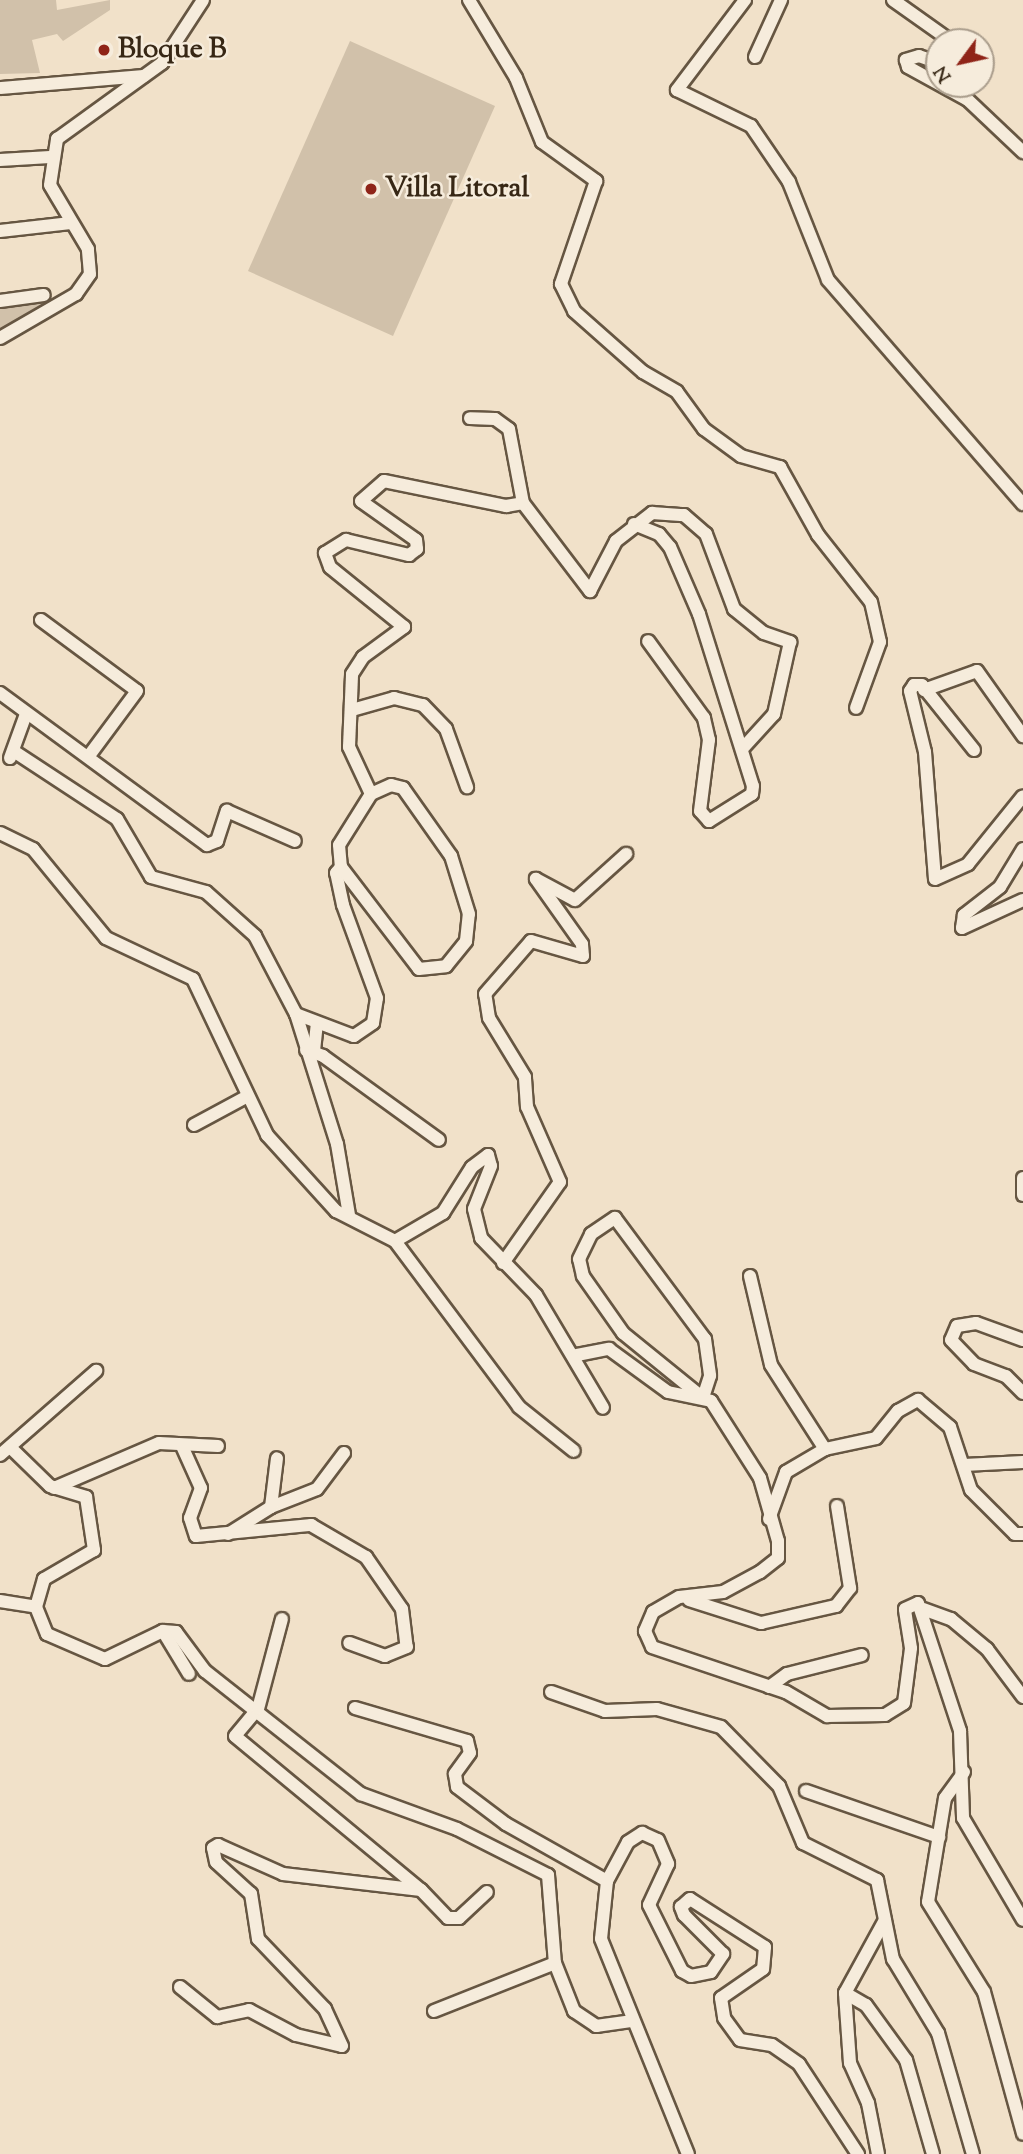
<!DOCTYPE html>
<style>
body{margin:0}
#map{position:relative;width:1023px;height:2154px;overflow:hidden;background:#f1e1c9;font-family:"Sorts Mill Goudy",serif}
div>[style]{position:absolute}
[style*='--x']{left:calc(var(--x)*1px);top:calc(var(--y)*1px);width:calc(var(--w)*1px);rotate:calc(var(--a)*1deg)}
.green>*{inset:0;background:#d1c1aa}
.roads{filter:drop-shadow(2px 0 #665642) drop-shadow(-2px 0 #665642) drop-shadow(0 2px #665642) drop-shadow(0 -2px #665642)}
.minor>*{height:12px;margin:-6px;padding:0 6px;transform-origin:6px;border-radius:6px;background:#f6ecdc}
.dots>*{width:19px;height:19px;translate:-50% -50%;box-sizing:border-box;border:4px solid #f6ecdc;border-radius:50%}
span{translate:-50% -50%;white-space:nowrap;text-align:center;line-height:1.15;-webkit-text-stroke:5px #f6ecdc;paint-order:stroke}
.poi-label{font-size:28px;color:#372715;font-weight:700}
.left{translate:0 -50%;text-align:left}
.north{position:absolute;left:925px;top:28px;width:70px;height:70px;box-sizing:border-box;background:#f6ecdc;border:2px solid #aa9d8c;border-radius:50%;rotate:237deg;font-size:19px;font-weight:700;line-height:28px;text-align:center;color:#372715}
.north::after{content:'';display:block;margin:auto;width:24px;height:32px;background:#8f2418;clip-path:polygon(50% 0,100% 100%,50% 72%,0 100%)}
</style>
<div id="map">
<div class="green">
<i style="clip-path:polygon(0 0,56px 0,57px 10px,110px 0,110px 10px,63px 41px,57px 34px,32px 40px,40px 73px,0 74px)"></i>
<i style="clip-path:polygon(350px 41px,495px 106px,393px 336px,248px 271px)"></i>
<i style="clip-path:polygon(45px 301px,42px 307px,0 331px,0 306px)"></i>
</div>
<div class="roads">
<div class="minor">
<i style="--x:469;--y:0;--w:91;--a:58.9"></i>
<i style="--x:516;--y:78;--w:69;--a:67.9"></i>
<i style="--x:542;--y:142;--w:67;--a:35.8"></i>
<i style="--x:596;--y:181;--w:109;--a:108.8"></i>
<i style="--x:561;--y:284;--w:30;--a:64"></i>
<i style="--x:574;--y:311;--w:92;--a:41.5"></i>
<i style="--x:643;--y:372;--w:39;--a:30"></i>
<i style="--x:677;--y:392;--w:46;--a:53.9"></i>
<i style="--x:704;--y:429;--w:46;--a:36.1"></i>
<i style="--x:741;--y:456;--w:41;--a:15.8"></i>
<i style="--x:780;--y:467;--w:78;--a:60.8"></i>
<i style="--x:818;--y:535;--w:85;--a:51.7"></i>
<i style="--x:871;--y:602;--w:41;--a:77.3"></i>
<i style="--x:880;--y:642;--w:70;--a:110"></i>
<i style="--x:745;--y:0;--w:113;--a:127.1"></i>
<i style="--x:677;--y:90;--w:82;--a:25.9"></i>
<i style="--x:751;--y:126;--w:68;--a:55.8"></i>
<i style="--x:789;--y:182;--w:105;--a:68.3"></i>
<i style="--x:828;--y:280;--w:297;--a:49"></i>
<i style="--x:893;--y:0;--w:72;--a:35.4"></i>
<i style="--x:755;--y:57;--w:63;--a:-65.5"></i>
<i style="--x:939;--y:63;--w:21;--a:-161"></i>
<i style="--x:919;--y:56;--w:14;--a:163"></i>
<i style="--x:906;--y:60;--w:7;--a:74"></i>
<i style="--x:908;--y:67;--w:68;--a:28.8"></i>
<i style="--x:968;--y:100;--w:76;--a:43.4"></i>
<i style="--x:0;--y:88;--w:144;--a:-4.8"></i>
<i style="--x:0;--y:160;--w:50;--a:-3.4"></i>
<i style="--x:0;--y:231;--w:71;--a:-6.4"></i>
<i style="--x:0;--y:301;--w:44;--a:-7.8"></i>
<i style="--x:0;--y:338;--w:88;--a:-30.1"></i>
<i style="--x:76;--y:294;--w:24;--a:-55"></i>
<i style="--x:90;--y:274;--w:25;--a:-95"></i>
<i style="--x:88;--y:249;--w:74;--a:-120.7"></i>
<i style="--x:50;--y:185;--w:47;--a:-81.3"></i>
<i style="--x:57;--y:139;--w:130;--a:-35.9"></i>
<i style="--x:162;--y:63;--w:75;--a:-56.9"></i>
<i style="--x:523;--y:503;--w:111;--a:52.7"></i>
<i style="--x:590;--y:591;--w:56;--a:-62.5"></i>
<i style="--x:616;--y:541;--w:46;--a:-37.9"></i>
<i style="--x:652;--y:513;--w:32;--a:4"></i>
<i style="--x:684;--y:515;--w:29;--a:41"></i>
<i style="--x:706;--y:534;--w:80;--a:69.5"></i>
<i style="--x:734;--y:609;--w:38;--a:39"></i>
<i style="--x:764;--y:633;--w:28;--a:19"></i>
<i style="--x:790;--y:642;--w:74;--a:102.5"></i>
<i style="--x:774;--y:714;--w:46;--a:132.4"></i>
<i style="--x:634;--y:524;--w:27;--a:22"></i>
<i style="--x:659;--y:534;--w:17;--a:50"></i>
<i style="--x:670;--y:547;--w:73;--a:66.6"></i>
<i style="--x:699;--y:614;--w:180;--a:72.6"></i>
<i style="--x:753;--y:786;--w:8;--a:97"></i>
<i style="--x:752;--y:794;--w:51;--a:147.9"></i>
<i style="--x:709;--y:821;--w:13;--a:-132"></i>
<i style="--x:700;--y:811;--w:72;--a:-82.8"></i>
<i style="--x:709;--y:740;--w:23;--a:-103"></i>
<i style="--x:704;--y:718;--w:95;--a:-126"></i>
<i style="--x:41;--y:620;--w:119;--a:36.5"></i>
<i style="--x:137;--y:691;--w:82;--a:126.6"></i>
<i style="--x:924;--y:690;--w:56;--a:-19.7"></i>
<i style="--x:977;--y:671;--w:80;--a:54.7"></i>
<i style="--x:0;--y:693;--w:257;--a:36.3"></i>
<i style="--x:207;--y:845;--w:11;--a:-22"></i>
<i style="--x:217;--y:841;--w:32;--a:-72"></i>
<i style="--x:227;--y:811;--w:74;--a:23.8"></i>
<i style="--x:352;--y:710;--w:44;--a:-15.9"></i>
<i style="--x:394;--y:698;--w:30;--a:14"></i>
<i style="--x:423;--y:705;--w:33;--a:46"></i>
<i style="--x:446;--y:729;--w:62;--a:70.1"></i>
<i style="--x:974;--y:750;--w:83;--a:-128.7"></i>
<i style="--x:922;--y:685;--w:8;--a:180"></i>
<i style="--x:914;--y:685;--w:7;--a:124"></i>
<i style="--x:910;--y:691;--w:63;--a:76.2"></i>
<i style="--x:925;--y:752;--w:127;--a:85.5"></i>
<i style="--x:935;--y:879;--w:36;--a:-24"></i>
<i style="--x:968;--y:864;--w:87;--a:-51"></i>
<i style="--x:15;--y:752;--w:122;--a:33.3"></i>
<i style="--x:117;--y:819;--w:67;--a:59.6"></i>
<i style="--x:151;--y:877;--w:57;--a:15.3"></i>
<i style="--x:206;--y:892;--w:66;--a:41.9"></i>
<i style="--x:255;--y:936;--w:88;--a:62.3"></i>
<i style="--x:296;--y:1014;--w:136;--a:72.5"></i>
<i style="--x:337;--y:1144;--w:72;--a:80.4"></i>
<i style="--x:10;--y:758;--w:47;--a:-70"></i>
<i style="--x:371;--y:794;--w:52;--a:-115.1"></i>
<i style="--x:349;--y:747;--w:73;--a:-87.6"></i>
<i style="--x:352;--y:674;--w:20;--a:-57"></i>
<i style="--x:363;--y:657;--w:51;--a:-36.2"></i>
<i style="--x:404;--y:627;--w:95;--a:-141"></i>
<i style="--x:330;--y:567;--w:15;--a:-110"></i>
<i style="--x:325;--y:553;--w:25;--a:-32"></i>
<i style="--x:346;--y:540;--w:65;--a:13.4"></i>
<i style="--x:409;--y:555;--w:10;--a:-37"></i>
<i style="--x:417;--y:549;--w:9;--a:-96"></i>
<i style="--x:416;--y:540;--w:67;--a:-144.7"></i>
<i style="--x:361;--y:501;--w:30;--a:-41"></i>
<i style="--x:384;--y:481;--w:125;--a:11.6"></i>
<i style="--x:506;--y:506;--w:17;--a:-10"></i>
<i style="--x:523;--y:503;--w:75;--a:-100.7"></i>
<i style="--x:509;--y:429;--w:17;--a:-144"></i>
<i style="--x:495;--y:419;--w:25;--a:-178"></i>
<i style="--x:0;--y:833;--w:37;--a:26"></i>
<i style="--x:33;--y:849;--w:115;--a:50.6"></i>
<i style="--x:106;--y:938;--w:96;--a:25.2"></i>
<i style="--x:193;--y:979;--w:173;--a:64.6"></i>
<i style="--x:267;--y:1135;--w:103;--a:47.8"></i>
<i style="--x:336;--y:1211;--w:66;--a:27"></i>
<i style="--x:395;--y:1241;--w:207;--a:53.2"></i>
<i style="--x:519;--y:1407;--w:70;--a:38.7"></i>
<i style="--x:1023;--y:849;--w:44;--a:121.2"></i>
<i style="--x:1000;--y:887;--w:46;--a:142.1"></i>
<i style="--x:964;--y:915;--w:13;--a:99"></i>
<i style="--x:962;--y:928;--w:67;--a:-24.7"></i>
<i style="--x:296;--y:1014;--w:62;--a:20.8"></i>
<i style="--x:354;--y:1036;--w:23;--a:-34"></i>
<i style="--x:373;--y:1023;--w:25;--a:-81"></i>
<i style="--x:377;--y:998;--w:99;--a:-110.1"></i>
<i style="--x:343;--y:905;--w:33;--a:-102"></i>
<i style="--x:336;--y:873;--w:8;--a:-50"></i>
<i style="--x:341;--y:867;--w:128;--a:52.6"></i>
<i style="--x:419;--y:969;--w:27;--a:-6"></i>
<i style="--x:446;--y:966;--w:32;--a:-51"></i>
<i style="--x:466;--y:941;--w:27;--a:-84"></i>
<i style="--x:469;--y:914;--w:61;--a:-107.2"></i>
<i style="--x:451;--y:856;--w:83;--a:-125.2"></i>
<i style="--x:403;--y:788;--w:12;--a:-166"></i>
<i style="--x:391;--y:785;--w:22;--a:156"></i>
<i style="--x:371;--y:794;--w:60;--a:122.1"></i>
<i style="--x:339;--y:845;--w:22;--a:85"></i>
<i style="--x:306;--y:1050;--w:18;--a:19"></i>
<i style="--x:323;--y:1056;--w:143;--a:35.9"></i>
<i style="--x:314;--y:1051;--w:28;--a:-84"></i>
<i style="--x:194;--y:1125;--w:59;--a:-28.3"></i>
<i style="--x:1023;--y:1178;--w:17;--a:90"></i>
<i style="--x:615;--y:1218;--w:151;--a:53.4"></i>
<i style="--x:705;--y:1339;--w:37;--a:82"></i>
<i style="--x:710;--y:1376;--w:23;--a:108"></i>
<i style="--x:703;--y:1398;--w:103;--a:-140.9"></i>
<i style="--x:623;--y:1333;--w:70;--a:-125.1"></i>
<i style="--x:583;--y:1276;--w:17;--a:-103"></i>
<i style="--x:579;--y:1259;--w:28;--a:-64"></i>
<i style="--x:591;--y:1234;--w:29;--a:-34"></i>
<i style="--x:395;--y:1241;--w:56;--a:-30.3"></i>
<i style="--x:443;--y:1213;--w:54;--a:-57.8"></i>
<i style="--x:472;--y:1167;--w:20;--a:-37"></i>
<i style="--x:488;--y:1155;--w:11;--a:75"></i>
<i style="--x:491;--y:1166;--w:46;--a:111.6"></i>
<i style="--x:474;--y:1209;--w:30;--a:76"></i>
<i style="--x:481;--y:1238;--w:79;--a:46"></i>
<i style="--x:536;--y:1295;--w:131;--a:59.3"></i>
<i style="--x:503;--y:1263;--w:99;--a:-54.9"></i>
<i style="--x:560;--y:1182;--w:82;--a:-113.7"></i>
<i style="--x:527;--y:1107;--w:30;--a:-94"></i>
<i style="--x:525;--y:1077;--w:69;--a:-121.4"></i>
<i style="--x:489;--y:1018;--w:24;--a:-99"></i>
<i style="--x:485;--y:994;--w:70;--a:-49"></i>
<i style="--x:531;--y:941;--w:54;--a:16.1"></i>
<i style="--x:583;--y:956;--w:12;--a:-95"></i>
<i style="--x:582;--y:944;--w:80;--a:-125.3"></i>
<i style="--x:536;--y:879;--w:44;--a:28.3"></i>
<i style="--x:575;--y:900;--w:69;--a:-42"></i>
<i style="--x:750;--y:1276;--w:91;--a:76.7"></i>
<i style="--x:771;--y:1365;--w:100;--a:57.3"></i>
<i style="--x:1023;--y:1340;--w:50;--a:-160.1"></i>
<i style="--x:976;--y:1323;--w:19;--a:171"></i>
<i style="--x:957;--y:1326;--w:15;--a:113"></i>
<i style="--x:951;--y:1340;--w:33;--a:46"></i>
<i style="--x:974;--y:1364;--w:34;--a:21"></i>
<i style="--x:1006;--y:1376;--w:24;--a:45"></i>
<i style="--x:577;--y:1355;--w:33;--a:-11"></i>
<i style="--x:609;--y:1349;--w:73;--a:36.1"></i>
<i style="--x:668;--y:1392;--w:44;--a:11.8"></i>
<i style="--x:711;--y:1401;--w:91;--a:57.5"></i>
<i style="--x:760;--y:1478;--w:66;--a:74.1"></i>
<i style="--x:778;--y:1541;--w:17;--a:90"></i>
<i style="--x:778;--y:1558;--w:23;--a:142"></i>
<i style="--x:760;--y:1572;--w:42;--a:151.6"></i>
<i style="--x:723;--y:1592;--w:44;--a:173.5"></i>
<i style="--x:679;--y:1597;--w:30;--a:150"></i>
<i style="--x:653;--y:1612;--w:21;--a:113"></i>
<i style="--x:645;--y:1631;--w:17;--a:66"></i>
<i style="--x:652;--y:1647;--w:141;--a:18.6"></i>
<i style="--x:786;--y:1692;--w:48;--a:30.3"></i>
<i style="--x:827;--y:1716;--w:58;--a:-1"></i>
<i style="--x:885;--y:1715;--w:22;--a:-32"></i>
<i style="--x:904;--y:1703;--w:55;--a:-82.7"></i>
<i style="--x:911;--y:1648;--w:39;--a:-99"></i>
<i style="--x:905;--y:1609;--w:14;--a:-25"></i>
<i style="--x:918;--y:1603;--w:135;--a:71.8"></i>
<i style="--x:960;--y:1731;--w:87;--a:88"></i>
<i style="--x:963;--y:1818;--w:118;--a:59.5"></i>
<i style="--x:182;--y:1446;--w:46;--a:65.7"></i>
<i style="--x:201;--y:1488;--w:32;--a:110"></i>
<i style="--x:190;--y:1518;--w:19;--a:72"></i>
<i style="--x:196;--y:1536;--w:116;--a:-5.5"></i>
<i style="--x:311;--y:1525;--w:64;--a:30.2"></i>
<i style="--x:366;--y:1557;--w:63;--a:55.3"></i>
<i style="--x:402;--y:1609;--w:38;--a:83"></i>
<i style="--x:407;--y:1647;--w:24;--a:158"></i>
<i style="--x:385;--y:1656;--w:38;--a:-160"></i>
<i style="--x:12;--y:1449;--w:53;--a:44.2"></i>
<i style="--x:50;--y:1486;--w:38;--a:17"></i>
<i style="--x:86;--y:1497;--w:54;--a:81.4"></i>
<i style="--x:94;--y:1550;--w:58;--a:149.9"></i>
<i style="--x:44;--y:1579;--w:29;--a:106"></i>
<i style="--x:36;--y:1607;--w:29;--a:68"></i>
<i style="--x:47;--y:1634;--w:63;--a:23.3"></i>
<i style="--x:105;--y:1659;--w:64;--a:-25.8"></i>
<i style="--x:163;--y:1631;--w:13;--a:4"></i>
<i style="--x:176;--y:1632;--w:49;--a:53.4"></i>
<i style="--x:205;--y:1671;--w:199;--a:38.3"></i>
<i style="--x:361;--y:1794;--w:102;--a:20"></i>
<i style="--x:457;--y:1829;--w:102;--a:26.8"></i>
<i style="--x:548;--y:1875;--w:88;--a:85.5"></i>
<i style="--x:555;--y:1963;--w:52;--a:68.4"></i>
<i style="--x:574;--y:2011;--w:27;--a:34"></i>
<i style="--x:596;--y:2026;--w:37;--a:-8"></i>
<i style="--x:0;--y:1455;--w:128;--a:-41.2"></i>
<i style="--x:964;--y:1465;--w:59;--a:-2.9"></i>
<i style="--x:54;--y:1488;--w:114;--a:-23.2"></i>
<i style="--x:159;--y:1443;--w:59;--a:2.9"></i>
<i style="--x:271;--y:1507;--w:49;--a:-21.4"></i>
<i style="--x:317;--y:1489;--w:45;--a:-53.1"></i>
<i style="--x:769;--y:1519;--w:50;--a:-70.1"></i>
<i style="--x:786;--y:1472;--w:45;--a:-30.5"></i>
<i style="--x:825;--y:1449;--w:52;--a:-12.2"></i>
<i style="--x:876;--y:1438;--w:35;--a:-51"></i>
<i style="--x:898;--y:1411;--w:23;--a:-29"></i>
<i style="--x:918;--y:1400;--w:42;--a:40.2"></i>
<i style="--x:950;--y:1427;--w:66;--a:71.6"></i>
<i style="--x:971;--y:1490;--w:62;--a:45"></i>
<i style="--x:1015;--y:1534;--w:8;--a:0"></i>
<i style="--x:228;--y:1534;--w:51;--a:-32.1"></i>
<i style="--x:271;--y:1507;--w:49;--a:-83"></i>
<i style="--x:689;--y:1600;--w:76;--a:17.7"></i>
<i style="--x:761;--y:1623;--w:77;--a:-12.8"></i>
<i style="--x:836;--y:1606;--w:23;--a:-52"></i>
<i style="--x:850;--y:1588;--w:83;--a:-99"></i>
<i style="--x:0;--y:1601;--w:36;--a:9"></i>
<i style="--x:923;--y:1609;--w:30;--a:20"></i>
<i style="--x:951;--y:1619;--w:47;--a:39.8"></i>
<i style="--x:987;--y:1649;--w:60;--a:53.1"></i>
<i style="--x:163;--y:1631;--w:50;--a:58.8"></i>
<i style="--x:769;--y:1687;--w:22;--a:-36"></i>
<i style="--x:787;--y:1674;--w:77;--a:-14.2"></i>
<i style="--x:551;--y:1692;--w:57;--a:19.4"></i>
<i style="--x:605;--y:1711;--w:52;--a:-2.2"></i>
<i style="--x:657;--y:1709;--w:66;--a:15.7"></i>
<i style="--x:721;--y:1727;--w:83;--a:45.5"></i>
<i style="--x:779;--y:1786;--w:62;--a:67.2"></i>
<i style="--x:803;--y:1843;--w:83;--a:26.6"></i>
<i style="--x:877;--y:1880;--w:81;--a:78.6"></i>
<i style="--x:893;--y:1959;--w:87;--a:58.7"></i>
<i style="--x:938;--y:2033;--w:126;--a:73.9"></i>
<i style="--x:355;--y:1708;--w:117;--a:16.4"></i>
<i style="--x:467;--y:1741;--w:12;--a:76"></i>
<i style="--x:470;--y:1753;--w:26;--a:126"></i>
<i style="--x:455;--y:1774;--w:13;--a:81"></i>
<i style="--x:457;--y:1787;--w:61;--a:37.1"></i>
<i style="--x:506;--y:1824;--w:116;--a:29.4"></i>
<i style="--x:607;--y:1881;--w:58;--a:95.9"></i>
<i style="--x:601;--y:1939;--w:232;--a:68"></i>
<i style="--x:964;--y:1772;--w:32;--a:126"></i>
<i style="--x:945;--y:1798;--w:105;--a:99.3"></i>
<i style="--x:928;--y:1902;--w:106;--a:58.1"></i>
<i style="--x:984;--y:1992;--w:147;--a:74.6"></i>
<i style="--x:806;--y:1791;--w:141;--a:19.1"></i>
<i style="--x:607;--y:1881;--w:44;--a:-61.7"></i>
<i style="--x:628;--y:1842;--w:17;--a:-33"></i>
<i style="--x:642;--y:1833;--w:17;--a:24"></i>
<i style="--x:658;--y:1840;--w:26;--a:67"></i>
<i style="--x:668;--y:1864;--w:45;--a:114.9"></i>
<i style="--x:649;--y:1905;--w:74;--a:63.4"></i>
<i style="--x:682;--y:1971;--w:10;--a:29"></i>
<i style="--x:691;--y:1976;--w:20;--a:-11"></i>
<i style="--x:711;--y:1972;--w:22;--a:-56"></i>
<i style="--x:723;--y:1954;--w:55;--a:-135"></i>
<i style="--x:684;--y:1915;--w:9;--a:-111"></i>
<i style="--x:681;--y:1907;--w:12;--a:-42"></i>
<i style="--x:690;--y:1899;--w:89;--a:32.6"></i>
<i style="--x:765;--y:1947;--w:22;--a:95"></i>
<i style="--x:763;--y:1969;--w:51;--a:145.4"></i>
<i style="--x:721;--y:1998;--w:20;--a:81"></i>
<i style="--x:724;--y:2018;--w:27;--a:54"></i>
<i style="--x:740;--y:2040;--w:32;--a:9"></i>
<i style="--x:772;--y:2045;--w:33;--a:35"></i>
<i style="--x:799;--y:2064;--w:108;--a:56.8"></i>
<i style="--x:421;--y:1890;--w:39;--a:46"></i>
<i style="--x:448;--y:1918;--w:11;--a:0"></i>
<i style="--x:459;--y:1918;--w:38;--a:-43"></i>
<i style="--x:180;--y:1987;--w:48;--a:39"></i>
<i style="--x:217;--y:2017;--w:33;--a:-12"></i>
<i style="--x:249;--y:2010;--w:53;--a:28"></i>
<i style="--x:296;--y:2035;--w:47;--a:13.4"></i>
<i style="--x:342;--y:2046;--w:41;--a:-114.7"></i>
<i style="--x:325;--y:2009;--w:97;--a:-133.7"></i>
<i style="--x:258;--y:1939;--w:46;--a:-98.8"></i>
<i style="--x:251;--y:1894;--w:47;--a:-137.6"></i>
<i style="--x:216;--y:1862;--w:14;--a:-102"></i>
<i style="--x:213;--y:1848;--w:6;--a:-31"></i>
<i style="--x:218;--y:1845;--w:71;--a:24"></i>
<i style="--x:283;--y:1874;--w:139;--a:6.6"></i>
<i style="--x:421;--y:1890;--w:241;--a:-140.4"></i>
<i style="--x:235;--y:1736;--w:35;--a:-50"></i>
<i style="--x:258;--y:1709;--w:93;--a:-75.1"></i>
<i style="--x:845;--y:1993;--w:24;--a:30"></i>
<i style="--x:866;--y:2005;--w:68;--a:54"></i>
<i style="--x:906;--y:2060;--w:98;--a:74"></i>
<i style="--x:434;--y:2011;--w:130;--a:-21.6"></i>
<i style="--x:878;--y:2154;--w:52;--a:-101.1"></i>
<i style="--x:868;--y:2103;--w:44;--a:-114.2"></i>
<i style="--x:850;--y:2063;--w:70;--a:-94.1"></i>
<i style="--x:845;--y:1993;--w:83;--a:-61.3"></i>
</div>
</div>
<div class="dots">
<i style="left:104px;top:50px;background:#8f2418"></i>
<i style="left:371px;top:189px;background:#8f2418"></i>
</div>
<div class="poi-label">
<span class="left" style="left:118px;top:50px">Bloque B</span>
<span class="left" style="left:385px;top:189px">Villa Litoral</span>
</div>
<div class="north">N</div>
</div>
